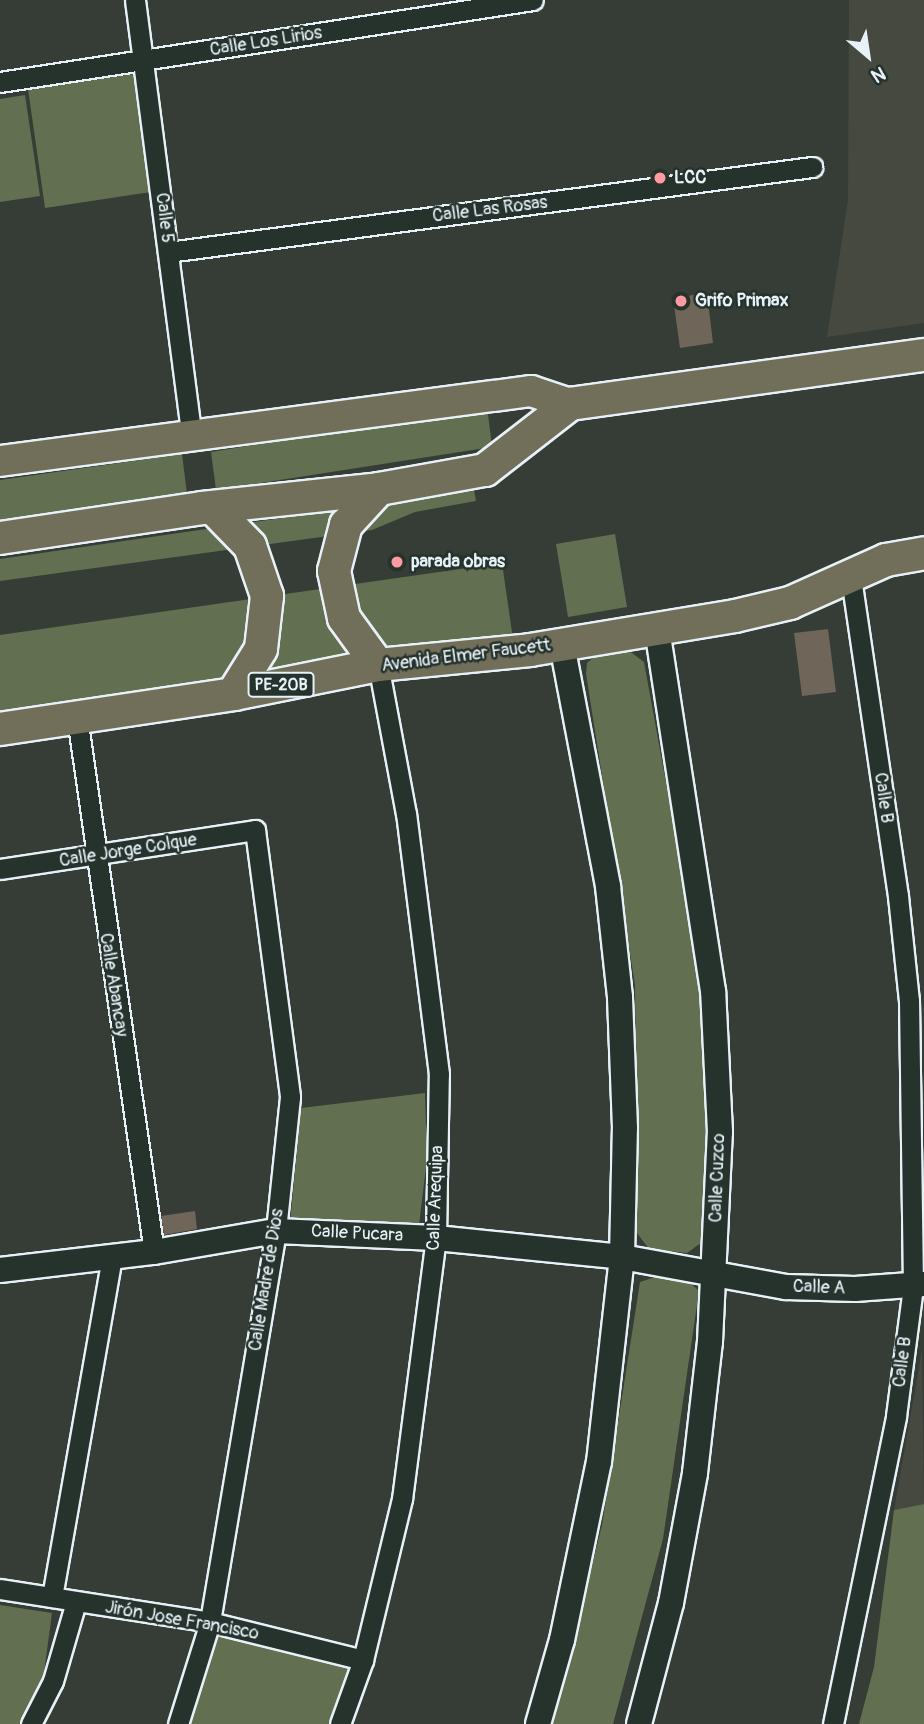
<!DOCTYPE html>
<meta charset="utf-8">
<style>
body{margin:0}
#map{position:relative;width:924px;height:1724px;overflow:hidden;background:#353d36;font-family:Pangolin,sans-serif}
div>[style]{position:absolute}
[style*='--x']{left:calc(var(--x)*1px);top:calc(var(--y)*1px);width:calc(var(--w)*1px);rotate:calc(var(--a)*1deg)}
.built>*{inset:0;background:#464940}
.green>*{inset:0;background:#626f50}
.building>*{inset:0;background:#6f6558}
.roads{filter:drop-shadow(2px 0 #e8f1f8) drop-shadow(-2px 0 #e8f1f8) drop-shadow(0 2px #e8f1f8) drop-shadow(0 -2px #e8f1f8)}
.minor>*{height:19px;margin:-9.5px;padding:0 9.5px;transform-origin:9.5px;border-radius:9.5px;background:#26332d}
.tertiary>*{height:24px;margin:-12px;padding:0 12px;transform-origin:12px;border-radius:12px;background:#26332d}
.primary>*{height:30px;margin:-15px;padding:0 15px;transform-origin:15px;border-radius:15px;background:#716e59}
.trunk>*{height:32px;margin:-16px;padding:0 16px;transform-origin:16px;border-radius:16px;background:#716e59}
.dots>*{width:19px;height:19px;translate:-50% -50%;box-sizing:border-box;border:4px solid #26332d;border-radius:50%}
span{translate:-50% -50%;white-space:nowrap;text-align:center;line-height:1.15;-webkit-text-stroke:5px #26332d;paint-order:stroke}
.shield-label span{padding:2px 5px;background:#26332d;border:2px solid;border-radius:5px;-webkit-text-stroke-width:0}
.shield-label{font-size:16px;color:#e8f1f8;font-weight:700}
.street-label{font-size:18px;color:#e8f1f8}
.poi-label{font-size:18px;color:#e8f1f8;font-weight:700}
.left{translate:0 -50%;text-align:left}
.north{position:absolute;left:833px;top:21px;width:70px;height:70px;-webkit-text-stroke:5px #26332d;paint-order:stroke;rotate:151deg;font-size:19px;font-weight:700;line-height:28px;text-align:center;color:#e8f1f8}
.north::after{content:'';display:block;margin:auto;width:24px;height:32px;background:#e8f1f8;clip-path:polygon(50% 0,100% 100%,50% 72%,0 100%)}
</style>
<div id="map">
<div class="built">
<i style="clip-path:polygon(849px 0,924px 0,924px 323px,827px 337px,848px 200px)"></i>
<i style="clip-path:polygon(922px 1350px,924px 1504px,894px 1510px)"></i>
</div>
<div class="green">
<i style="clip-path:polygon(134px 74px,151px 192px,45px 208px,28px 89px)"></i>
<i style="clip-path:polygon(25px 95px,40px 196px,0 202px,0 99px)"></i>
<i style="clip-path:polygon(487px 406px,492px 447px,216px 490px,211px 452px)"></i>
<i style="clip-path:polygon(182px 454px,187px 494px,0 520px,0 480px)"></i>
<i style="clip-path:polygon(474px 490px,476px 501px,415px 512px,372px 530px,0 581px,0 559px)"></i>
<i style="clip-path:polygon(615px 534px,627px 607px,568px 617px,556px 544px)"></i>
<i style="clip-path:polygon(502px 563px,514px 646px,0 724px,0 635px)"></i>
<i style="clip-path:polygon(628px 650px,644px 662px,696px 947px,706px 1103px,705px 1240px,687px 1253px,649px 1249px,637px 1233px,635px 985px,586px 674px,587px 663px,596px 655px)"></i>
<i style="clip-path:polygon(425px 1093px,427px 1159px,419px 1225px,290px 1223px,301px 1108px)"></i>
<i style="clip-path:polygon(658px 1276px,687px 1280px,699px 1291px,663px 1539px,613px 1724px,553px 1724px,602px 1525px,640px 1282px)"></i>
<i style="clip-path:polygon(924px 1504px,924px 1724px,859px 1724px,874px 1667px,894px 1510px)"></i>
<i style="clip-path:polygon(0 1605px,52px 1613px,43px 1680px,20px 1724px,0 1724px)"></i>
<i style="clip-path:polygon(198px 1622px,361px 1656px,337px 1724px,173px 1724px)"></i>
</div>
<div class="building">
<i style="clip-path:polygon(707px 293px,713px 343px,680px 348px,673px 298px)"></i>
<i style="clip-path:polygon(828px 629px,836px 692px,802px 696px,794px 633px)"></i>
<i style="clip-path:polygon(195px 1211px,197px 1229px,164px 1235px,161px 1216px)"></i>
</div>
<div class="roads">
<div class="minor">
<i style="--x:135;--y:0;--w:441;--a:82.6"></i>
<i style="--x:0;--y:82;--w:539;--a:-8.75"></i>
<i style="--x:168;--y:252;--w:650;--a:-7.52"></i>
<i style="--x:77;--y:717;--w:541;--a:81.81"></i>
<i style="--x:0;--y:869;--w:258;--a:-8.7"></i>
<i style="--x:255;--y:830;--w:269;--a:82.5"></i>
<i style="--x:290;--y:1097;--w:135;--a:96"></i>
<i style="--x:276;--y:1231;--w:397;--a:99.6"></i>
<i style="--x:210;--y:1622;--w:107;--a:107.4"></i>
<i style="--x:0;--y:1589;--w:213;--a:8.9"></i>
<i style="--x:210;--y:1622;--w:158;--a:13.9"></i>
<i style="--x:52;--y:1597;--w:344;--a:-80"></i>
<i style="--x:31;--y:1724;--w:48;--a:-62.9"></i>
<i style="--x:53;--y:1681;--w:82;--a:-73.8"></i>
<i style="--x:340;--y:1724;--w:68;--a:-70.2"></i>
<i style="--x:363;--y:1660;--w:166;--a:-76.4"></i>
<i style="--x:402;--y:1499;--w:263;--a:-82.6"></i>
<i style="--x:436;--y:1238;--w:164;--a:-89"></i>
<i style="--x:439;--y:1074;--w:262;--a:-97.2"></i>
<i style="--x:406;--y:814;--w:152;--a:-100.6"></i>
<i style="--x:833;--y:1724;--w:314;--a:-78.4"></i>
<i style="--x:896;--y:1416;--w:131;--a:-82.5"></i>
<i style="--x:913;--y:1286;--w:285;--a:-90.8"></i>
<i style="--x:909;--y:1001;--w:106;--a:-96"></i>
<i style="--x:898;--y:896;--w:320;--a:-98.4"></i>
</div>
<div class="tertiary">
<i style="--x:0;--y:1270;--w:155;--a:-6.7"></i>
<i style="--x:154;--y:1252;--w:124;--a:-9.8"></i>
<i style="--x:276;--y:1231;--w:160;--a:2.5"></i>
<i style="--x:436;--y:1238;--w:187;--a:5.8"></i>
<i style="--x:622;--y:1257;--w:167;--a:10.4"></i>
<i style="--x:786;--y:1287;--w:69;--a:1.7"></i>
<i style="--x:855;--y:1289;--w:69;--a:-4.1"></i>
<i style="--x:538;--y:1724;--w:87;--a:-74.1"></i>
<i style="--x:562;--y:1640;--w:182;--a:-78.3"></i>
<i style="--x:599;--y:1462;--w:206;--a:-83.6"></i>
<i style="--x:622;--y:1257;--w:129;--a:-88.7"></i>
<i style="--x:625;--y:1128;--w:131;--a:-92.2"></i>
<i style="--x:620;--y:997;--w:112;--a:-96.2"></i>
<i style="--x:608;--y:886;--w:245;--a:-100.8"></i>
<i style="--x:639;--y:1724;--w:125;--a:-75.2"></i>
<i style="--x:671;--y:1603;--w:132;--a:-79.5"></i>
<i style="--x:695;--y:1473;--w:132;--a:-83.5"></i>
<i style="--x:710;--y:1342;--w:210;--a:-87.3"></i>
<i style="--x:720;--y:1132;--w:141;--a:-92.8"></i>
<i style="--x:713;--y:991;--w:366;--a:-98.8"></i>
</div>
<div class="primary">
<i style="--x:0;--y:461;--w:536;--a:-7.51"></i>
<i style="--x:531;--y:391;--w:41;--a:18.4"></i>
</div>
<div class="trunk">
<i style="--x:213;--y:508;--w:53;--a:45.8"></i>
<i style="--x:250;--y:546;--w:53;--a:71.2"></i>
<i style="--x:267;--y:596;--w:53;--a:96.5"></i>
<i style="--x:261;--y:649;--w:53;--a:121.9"></i>
<i style="--x:0;--y:538;--w:204;--a:-8.4"></i>
<i style="--x:202;--y:508;--w:178;--a:-6.1"></i>
<i style="--x:379;--y:489;--w:108;--a:-10.2"></i>
<i style="--x:485;--y:470;--w:108;--a:-37.8"></i>
<i style="--x:570;--y:404;--w:357;--a:-7.9"></i>
<i style="--x:378;--y:665;--w:58;--a:-125.9"></i>
<i style="--x:344;--y:618;--w:48;--a:-102"></i>
<i style="--x:334;--y:571;--w:48;--a:-75.4"></i>
<i style="--x:346;--y:525;--w:49;--a:-47.5"></i>
<i style="--x:0;--y:729;--w:237;--a:-8.5"></i>
<i style="--x:234;--y:694;--w:147;--a:-11.4"></i>
<i style="--x:378;--y:665;--w:153;--a:-5.6"></i>
<i style="--x:530;--y:650;--w:208;--a:-9.4"></i>
<i style="--x:735;--y:616;--w:57;--a:-13.3"></i>
<i style="--x:790;--y:603;--w:105;--a:-24.1"></i>
<i style="--x:886;--y:560;--w:39;--a:-10"></i>
</div>
</div>
<div class="dots">
<i style="left:660px;top:178px;background:#ff9aa2"></i>
<i style="left:681px;top:301px;background:#ff9aa2"></i>
<i style="left:397px;top:562px;background:#ff9aa2"></i>
</div>
<div class="shield-label">
<span style="left:281px;top:685px">PE-20B</span>
</div>
<div class="street-label">
<span style="left:266px;top:42px;rotate:-9deg">Calle Los Lirios</span>
<span style="left:490px;top:210px;rotate:-7deg">Calle Las Rosas</span>
<span style="left:164px;top:218px;rotate:83deg">Calle 5</span>
<span style="left:466px;top:656px;rotate:-7deg">Avenida Elmer Faucett</span>
<span style="left:883px;top:798px;rotate:82deg">Calle B</span>
<span style="left:128px;top:851px;rotate:-9deg">Calle Jorge Colque</span>
<span style="left:113px;top:985px;rotate:81deg">Calle Abancay</span>
<span style="left:718px;top:1178px;rotate:-88deg">Calle Cuzco</span>
<span style="left:436px;top:1198px;rotate:-88deg">Calle Arequipa</span>
<span style="left:357px;top:1234px;rotate:3deg">Calle Pucara</span>
<span style="left:267px;top:1280px;rotate:-81deg">Calle Madre de Dios</span>
<span style="left:819px;top:1288px;rotate:2deg">Calle A</span>
<span style="left:903px;top:1362px;rotate:-83deg">Calle B</span>
<span style="left:182px;top:1621px;rotate:10deg">Jirón Jose Francisco</span>
</div>
<div class="poi-label">
<span class="left" style="left:674px;top:178px">LCC</span>
<span class="left" style="left:695px;top:301px">Grifo Primax</span>
<span class="left" style="left:411px;top:562px">parada obras</span>
</div>
<div class="north">N</div>
</div>
